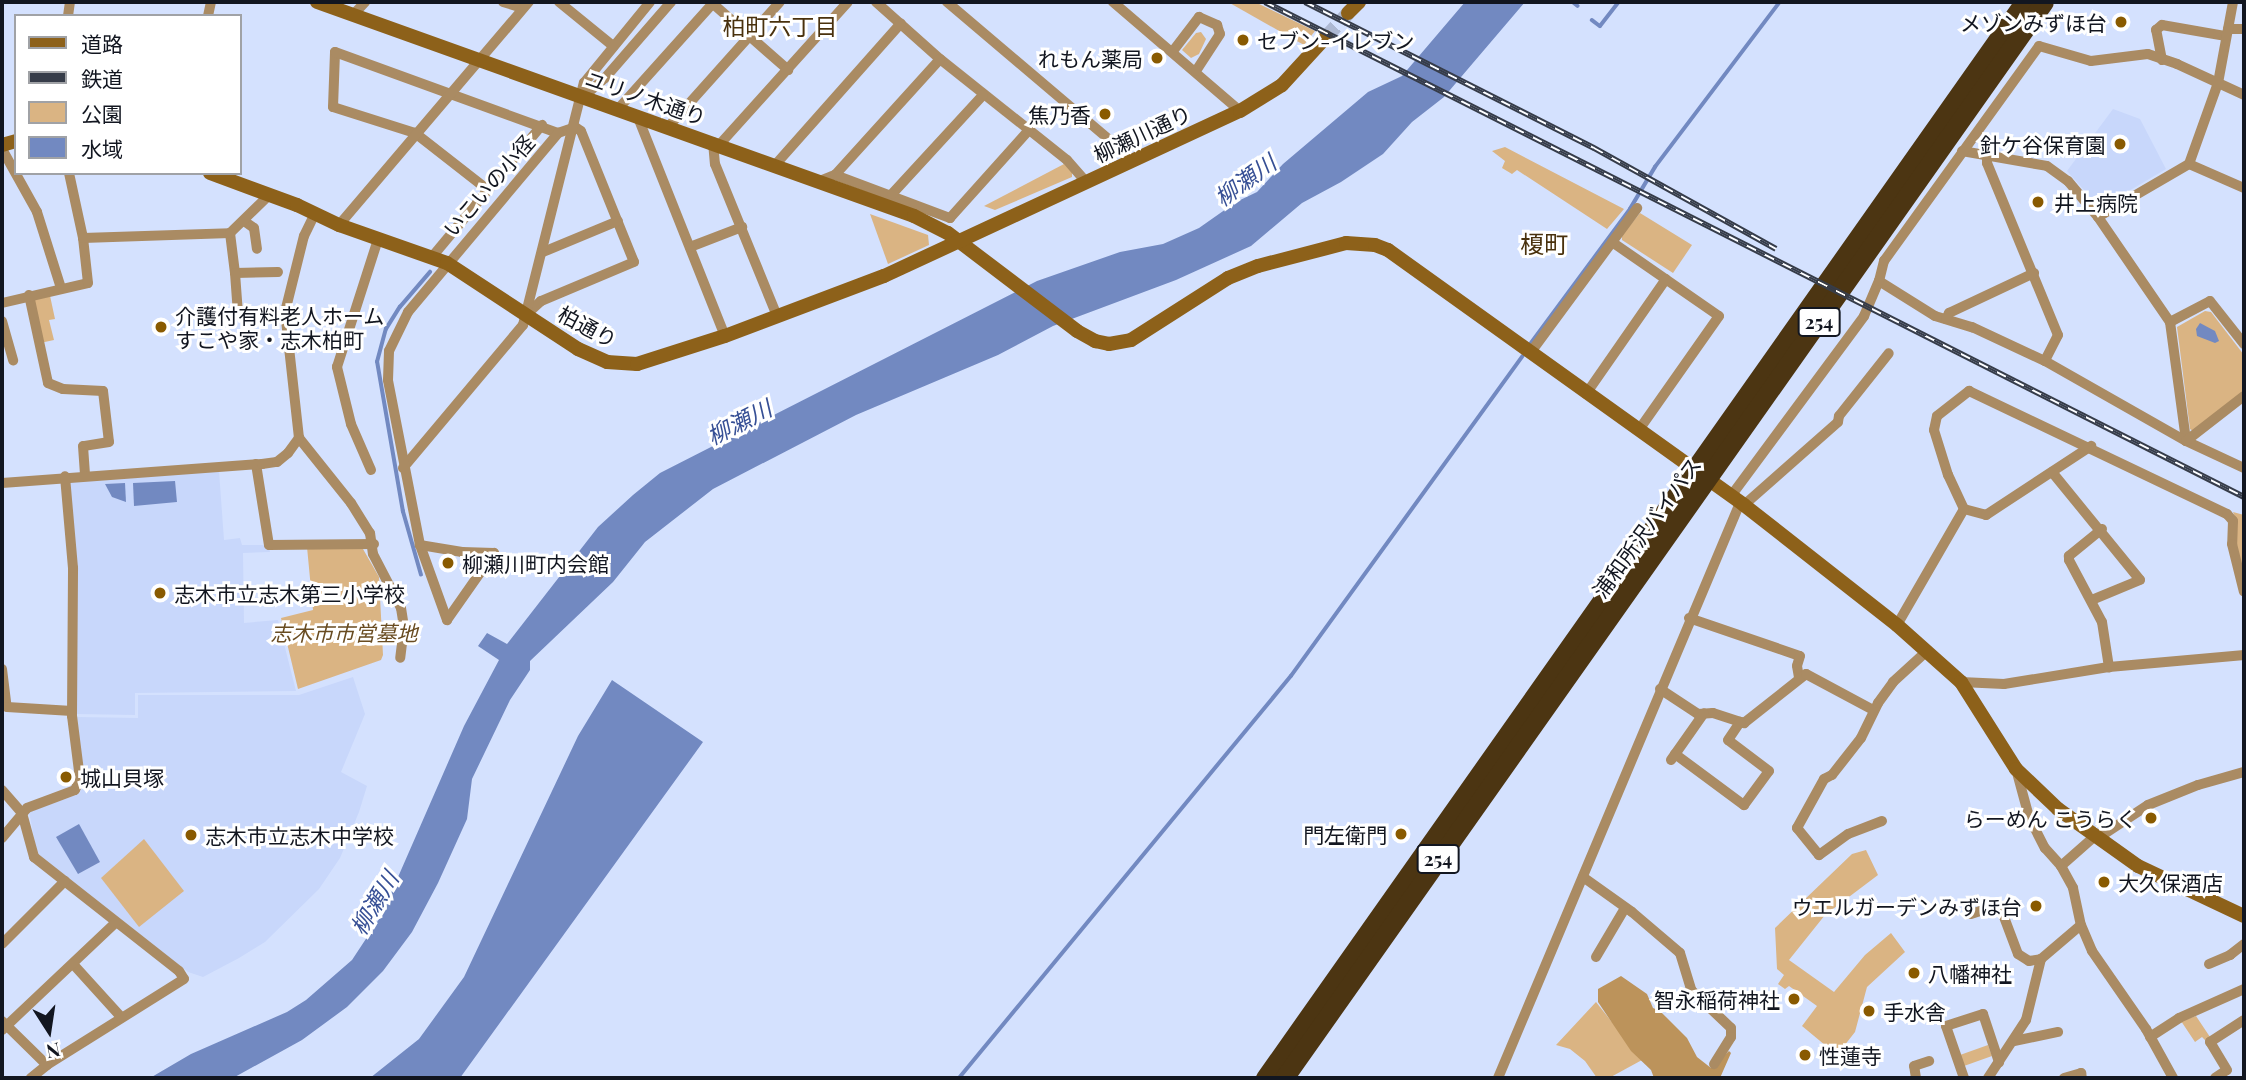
<!DOCTYPE html>
<meta charset="utf-8">
<style>
body{margin:0}
#map{position:relative;width:2246px;height:1080px;overflow:hidden;background:#d4e1fe;font-family:"Playfair Display","Noto Sans JP",serif}
div>[style]{position:absolute}
[style*='--x']{left:calc(var(--x)*1px);top:calc(var(--y)*1px);width:calc(var(--w)*1px);rotate:calc(var(--a)*1deg)}
.built>*{inset:0;background:#c8d7fb}
.green>*{inset:0;background:#dab483}
.forest>*{inset:0;background:#bc935b}
.water>*{inset:0;background:#7289c1}
.stream>*{height:3.5px;margin:-1.75px;padding:0 1.75px;transform-origin:1.75px;border-radius:1.75px;background:#7289c1}
.secondary-tunnel>*{height:14px;margin-top:-7px;transform-origin:0;background:repeating-linear-gradient(90deg,#adb8d2 0 14px,transparent 0 21px)}
.street>*{height:10px;margin:-5px;padding:0 5px;transform-origin:5px;border-radius:5px;background:#aa8b63}
.secondary>*{height:14px;margin:-7px;padding:0 7px;transform-origin:7px;border-radius:7px;background:#8d611a}
.highway>*{height:19px;margin:-9.5px;padding:0 9.5px;transform-origin:9.5px;border-radius:9.5px;background:#4c3512}
.rail>*{height:6px;margin-top:-3px;transform-origin:0;background:repeating-linear-gradient(90deg,#fff 0 10px,#363c49 0 20px);box-sizing:border-box;border-block:2px solid #363c49}
.dots>*{width:19px;height:19px;translate:-50% -50%;box-sizing:border-box;border:4px solid #fff;border-radius:50%}
span{translate:-50% -50%;white-space:nowrap;text-align:center;line-height:1.15;-webkit-text-stroke:6px #fff;paint-order:stroke}
.shield-label span{padding:2px 5px;background:#fff;border:2px solid;border-radius:5px;-webkit-text-stroke-width:0}
.shield-label{font-size:19px;color:#121620;font-weight:700}
.poi-label{font-size:21px;color:#121620}
.right{translate:-100% -50%;text-align:right}
.left{translate:0 -50%;text-align:left}
.street-label{font-size:21px;color:#121620}
.park-label{font-size:21px;color:#694c21;font-style:italic}
.neighbourhood-label{font-size:23px;color:#49310d}
.water-label{font-size:23px;color:#364f95;font-style:italic}
.quarter-label{font-size:24px;color:#49310d}
.frame{position:absolute;inset:0;border:4px solid #121620;pointer-events:none}
.legend{position:absolute;left:14px;top:14px;width:228px;height:161px;box-sizing:border-box;background:#fff;border:2px solid #a0a2a6;margin:0;padding:9px 12px;list-style:none;font-size:21px;color:#121620}
.legend li{display:flex;align-items:center;gap:14px;height:35px}
.legend b{width:35px;border:2px solid #a0a2a6}
.north{position:absolute;left:14px;top:996px;width:70px;height:70px;-webkit-text-stroke:5px #fff;paint-order:stroke;rotate:168deg;font-size:19px;font-weight:700;line-height:28px;text-align:center;color:#121620}
.north::after{content:'';display:block;margin:auto;width:24px;height:32px;background:#121620;clip-path:polygon(50% 0,100% 100%,50% 72%,0 100%)}
</style>
<div id="map">
<div class="built">
<i style="clip-path:polygon(2113px 109px,2140px 119px,2166px 169px,2100px 208px,2067px 171px)"></i>
<i style="clip-path:polygon(219px 471px,224px 540px,240px 538px,242px 545px,268px 545px,270px 552px,243px 553px,244px 623px,278px 620px,296px 691px,135px 693px,135px 715px,76px 714px,69px 481px)"></i>
<i style="clip-path:polygon(353px 677px,365px 714px,341px 772px,367px 786px,359px 812px,340px 858px,319px 889px,265px 942px,239px 958px,203px 977px,188px 972px,37px 853px,29px 812px,79px 794px,84px 785px,77px 717px,138px 718px,138px 695px,299px 695px)"></i>
</div>
<div class="green">
<i style="clip-path:polygon(1228px 2px,1255px 2px,1315px 31px,1304px 45px)"></i>
<i style="clip-path:polygon(1201px 32px,1206px 39px,1199px 54px,1191px 58px,1182px 50px,1196px 33px)"></i>
<i style="clip-path:polygon(1505px 147px,1624px 209px,1607px 229px,1517px 170px,1512px 174px,1502px 168px,1505px 161px,1492px 151px)"></i>
<i style="clip-path:polygon(1064px 164px,1072px 170px,1072px 177px,995px 210px,984px 206px)"></i>
<i style="clip-path:polygon(1640px 213px,1692px 245px,1673px 273px,1622px 240px,1622px 235px)"></i>
<i style="clip-path:polygon(870px 214px,928px 235px,929px 245px,888px 264px)"></i>
<i style="clip-path:polygon(49px 291px,55px 319px,49px 320px,54px 340px,40px 343px,29px 295px)"></i>
<i style="clip-path:polygon(2205px 311px,2211px 312px,2244px 355px,2244px 391px,2193px 431px,2190px 429px,2177px 327px)"></i>
<i style="clip-path:polygon(2233px 512px,2244px 515px,2244px 583px,2235px 545px,2237px 521px)"></i>
<i style="clip-path:polygon(307px 547px,363px 549px,379px 577px,383px 655px,381px 660px,298px 689px,281px 618px,313px 610px)"></i>
<i style="clip-path:polygon(144px 839px,184px 891px,139px 927px,101px 878px)"></i>
<i style="clip-path:polygon(1866px 850px,1878px 875px,1825px 915px,1789px 960px,1834px 992px,1865px 955px,1891px 933px,1905px 952px,1867px 987px,1855px 1032px,1837px 1055px,1802px 1026px,1817px 1006px,1789px 986px,1785px 989px,1778px 984px,1784px 975px,1777px 969px,1775px 928px,1852px 854px)"></i>
<i style="clip-path:polygon(1596px 1002px,1642px 1060px,1609px 1078px,1597px 1078px,1585px 1061px,1570px 1049px,1556px 1045px)"></i>
<i style="clip-path:polygon(2196px 1016px,2210px 1037px,2205px 1040px,2202px 1037px,2195px 1042px,2181px 1021px)"></i>
<i style="clip-path:polygon(1988px 1045px,1992px 1056px,1964px 1066px,1960px 1055px)"></i>
</div>
<div class="forest">
<i style="clip-path:polygon(1621px 976px,1647px 994px,1653px 1008px,1660px 1011px,1687px 1038px,1697px 1057px,1711px 1068px,1729px 1051px,1731px 1053px,1720px 1078px,1654px 1078px,1651px 1070px,1631px 1051px,1598px 1002px,1598px 989px)"></i>
</div>
<div class="water">
<i style="clip-path:polygon(1465px 2px,1525px 2px,1444px 97px,1412px 122px,1383px 154px,1341px 182px,1302px 203px,1251px 246px,1176px 280px,1053px 326px,998px 355px,856px 415px,713px 489px,645px 542px,613px 582px,530px 661px,530px 670px,510px 700px,472px 779px,467px 819px,438px 883px,412px 932px,383px 971px,347px 1007px,302px 1040px,233px 1078px,150px 1078px,191px 1054px,287px 1012px,306px 1000px,352px 960px,381px 916px,464px 726px,499px 660px,478px 646px,487px 633px,507px 644px,598px 527px,633px 495px,660px 473px,1037px 281px,1120px 252px,1163px 244px,1199px 228px,1236px 202px,1257px 192px,1283px 164px,1368px 92px,1402px 76px)"></i>
<i style="clip-path:polygon(2200px 323px,2215px 331px,2219px 341px,2215px 343px,2197px 336px,2196px 329px)"></i>
<i style="clip-path:polygon(175px 481px,177px 502px,134px 506px,133px 483px)"></i>
<i style="clip-path:polygon(125px 483px,126px 502px,112px 497px,105px 484px)"></i>
<i style="clip-path:polygon(612px 680px,703px 742px,460px 1078px,370px 1078px,419px 1039px,464px 977px,578px 736px)"></i>
<i style="clip-path:polygon(79px 824px,100px 862px,78px 874px,56px 837px)"></i>
</div>
<div class="stream">
<i style="--x:1573;--y:2;--w:6;--a:39"></i>
<i style="--x:1592;--y:20;--w:10;--a:37"></i>
<i style="--x:1600;--y:26;--w:31;--a:-52"></i>
<i style="--x:1531;--y:343;--w:167;--a:-53.5"></i>
<i style="--x:1630;--y:209;--w:49;--a:-59.2"></i>
<i style="--x:1655;--y:167;--w:207;--a:-52.9"></i>
<i style="--x:421;--y:575;--w:66;--a:-105.9"></i>
<i style="--x:403;--y:512;--w:152;--a:-99.8"></i>
<i style="--x:377;--y:362;--w:34;--a:-75"></i>
<i style="--x:386;--y:329;--w:26;--a:-58"></i>
<i style="--x:400;--y:307;--w:46;--a:-49.4"></i>
<i style="--x:959;--y:1078;--w:521;--a:-50.45"></i>
<i style="--x:1291;--y:676;--w:394;--a:-54.1"></i>
</div>
<div class="secondary-tunnel">
<i style="--x:1326;--y:37;--w:33;--a:-47"></i>
</div>
<div class="street">
<i style="--x:503;--y:2;--w:21;--a:17"></i>
<i style="--x:559;--y:2;--w:70;--a:39.2"></i>
<i style="--x:711;--y:2;--w:103;--a:41.4"></i>
<i style="--x:876;--y:2;--w:86;--a:41.7"></i>
<i style="--x:940;--y:59;--w:162;--a:38.5"></i>
<i style="--x:1067;--y:160;--w:29;--a:49"></i>
<i style="--x:947;--y:2;--w:216;--a:40.3"></i>
<i style="--x:1112;--y:142;--w:16;--a:43"></i>
<i style="--x:1124;--y:153;--w:11;--a:68"></i>
<i style="--x:1113;--y:2;--w:167;--a:40.6"></i>
<i style="--x:353;--y:15;--w:18;--a:-47"></i>
<i style="--x:68;--y:16;--w:14;--a:-82"></i>
<i style="--x:208;--y:16;--w:14;--a:-78"></i>
<i style="--x:2228;--y:29;--w:16;--a:0"></i>
<i style="--x:1173;--y:51;--w:43;--a:-52.6"></i>
<i style="--x:1199;--y:17;--w:20;--a:24"></i>
<i style="--x:1217;--y:25;--w:9;--a:72"></i>
<i style="--x:1220;--y:34;--w:44;--a:123"></i>
<i style="--x:2162;--y:60;--w:31;--a:-101"></i>
<i style="--x:2156;--y:30;--w:8;--a:-40"></i>
<i style="--x:2162;--y:25;--w:65;--a:9.8"></i>
<i style="--x:582;--y:98;--w:30;--a:-41"></i>
<i style="--x:605;--y:78;--w:101;--a:-49"></i>
<i style="--x:618;--y:109;--w:144;--a:-48.1"></i>
<i style="--x:637;--y:115;--w:238;--a:68.3"></i>
<i style="--x:669;--y:126;--w:166;--a:-48.2"></i>
<i style="--x:713;--y:142;--w:22;--a:85"></i>
<i style="--x:715;--y:164;--w:164;--a:67.8"></i>
<i style="--x:720;--y:144;--w:191;--a:-48"></i>
<i style="--x:2;--y:149;--w:72;--a:60.9"></i>
<i style="--x:37;--y:212;--w:80;--a:72.5"></i>
<i style="--x:1962;--y:151;--w:86;--a:10"></i>
<i style="--x:2047;--y:166;--w:26;--a:36"></i>
<i style="--x:2068;--y:181;--w:47;--a:50.2"></i>
<i style="--x:2098;--y:217;--w:127;--a:55.6"></i>
<i style="--x:2170;--y:322;--w:120;--a:82.3"></i>
<i style="--x:1987;--y:155;--w:8;--a:90"></i>
<i style="--x:1987;--y:163;--w:186;--a:67.6"></i>
<i style="--x:2058;--y:335;--w:29;--a:117"></i>
<i style="--x:776;--y:164;--w:188;--a:-48.4"></i>
<i style="--x:2189;--y:164;--w:60;--a:23.6"></i>
<i style="--x:69;--y:173;--w:66;--a:77.8"></i>
<i style="--x:835;--y:175;--w:156;--a:-47.8"></i>
<i style="--x:820;--y:181;--w:16;--a:-22"></i>
<i style="--x:835;--y:175;--w:123;--a:20.5"></i>
<i style="--x:950;--y:218;--w:118;--a:-48.1"></i>
<i style="--x:488;--y:190;--w:93;--a:-142"></i>
<i style="--x:415;--y:133;--w:86;--a:-162.4"></i>
<i style="--x:333;--y:107;--w:55;--a:-87.9"></i>
<i style="--x:335;--y:52;--w:237;--a:20"></i>
<i style="--x:558;--y:133;--w:18;--a:-19"></i>
<i style="--x:575;--y:127;--w:7;--a:34"></i>
<i style="--x:581;--y:131;--w:141;--a:68"></i>
<i style="--x:634;--y:262;--w:101;--a:157.2"></i>
<i style="--x:541;--y:301;--w:19;--a:137"></i>
<i style="--x:892;--y:194;--w:134;--a:-47.4"></i>
<i style="--x:2098;--y:217;--w:105;--a:-30.2"></i>
<i style="--x:2189;--y:164;--w:86;--a:-70.3"></i>
<i style="--x:2218;--y:83;--w:82;--a:-79.5"></i>
<i style="--x:244;--y:221;--w:12;--a:35"></i>
<i style="--x:254;--y:228;--w:21;--a:82"></i>
<i style="--x:339;--y:225;--w:293;--a:-49.6"></i>
<i style="--x:230;--y:233;--w:40;--a:82.9"></i>
<i style="--x:235;--y:273;--w:43;--a:-1.3"></i>
<i style="--x:1612;--y:242;--w:130;--a:34.7"></i>
<i style="--x:1719;--y:316;--w:139;--a:125.1"></i>
<i style="--x:690;--y:247;--w:56;--a:-21"></i>
<i style="--x:543;--y:252;--w:81;--a:-22.5"></i>
<i style="--x:432;--y:257;--w:172;--a:-50.2"></i>
<i style="--x:235;--y:273;--w:41;--a:85.8"></i>
<i style="--x:1879;--y:281;--w:66;--a:32"></i>
<i style="--x:1935;--y:316;--w:39;--a:17"></i>
<i style="--x:1972;--y:327;--w:81;--a:25"></i>
<i style="--x:2045;--y:361;--w:162;--a:29.6"></i>
<i style="--x:2186;--y:441;--w:64;--a:25"></i>
<i style="--x:29;--y:295;--w:90;--a:77.8"></i>
<i style="--x:48;--y:383;--w:16;--a:22"></i>
<i style="--x:63;--y:389;--w:40;--a:2.9"></i>
<i style="--x:103;--y:391;--w:51;--a:83.3"></i>
<i style="--x:109;--y:442;--w:26;--a:171"></i>
<i style="--x:83;--y:446;--w:28;--a:86"></i>
<i style="--x:2;--y:303;--w:88;--a:-13.1"></i>
<i style="--x:88;--y:283;--w:45;--a:-96.3"></i>
<i style="--x:83;--y:238;--w:147;--a:-1.9"></i>
<i style="--x:230;--y:233;--w:53;--a:-44.2"></i>
<i style="--x:1946;--y:319;--w:7;--a:-63"></i>
<i style="--x:1949;--y:313;--w:94;--a:-25.2"></i>
<i style="--x:2;--y:321;--w:41;--a:74.2"></i>
<i style="--x:2170;--y:322;--w:45;--a:-27.7"></i>
<i style="--x:2210;--y:301;--w:55;--a:51.7"></i>
<i style="--x:1531;--y:352;--w:179;--a:-53.6"></i>
<i style="--x:1586;--y:394;--w:140;--a:-55.2"></i>
<i style="--x:299;--y:438;--w:83;--a:51.3"></i>
<i style="--x:351;--y:503;--w:36;--a:58"></i>
<i style="--x:370;--y:533;--w:21;--a:82"></i>
<i style="--x:373;--y:554;--w:61;--a:62.6"></i>
<i style="--x:401;--y:608;--w:19;--a:81"></i>
<i style="--x:404;--y:627;--w:31;--a:97"></i>
<i style="--x:2186;--y:441;--w:73;--a:-37.8"></i>
<i style="--x:256;--y:464;--w:82;--a:80.9"></i>
<i style="--x:269;--y:545;--w:105;--a:-0.5"></i>
<i style="--x:403;--y:468;--w:187;--a:-50"></i>
<i style="--x:523;--y:325;--w:250;--a:-75.9"></i>
<i style="--x:584;--y:83;--w:104;--a:-50.8"></i>
<i style="--x:371;--y:470;--w:50;--a:-113.5"></i>
<i style="--x:351;--y:424;--w:59;--a:-103.8"></i>
<i style="--x:337;--y:367;--w:134;--a:-72.2"></i>
<i style="--x:2052;--y:472;--w:139;--a:50.8"></i>
<i style="--x:2140;--y:580;--w:52;--a:157.4"></i>
<i style="--x:2;--y:483;--w:261;--a:-4.2"></i>
<i style="--x:262;--y:464;--w:15;--a:-8"></i>
<i style="--x:277;--y:462;--w:14;--a:-39"></i>
<i style="--x:288;--y:453;--w:19;--a:-54"></i>
<i style="--x:299;--y:438;--w:127;--a:-96.3"></i>
<i style="--x:285;--y:312;--w:78;--a:-76"></i>
<i style="--x:304;--y:236;--w:25;--a:-64"></i>
<i style="--x:1731;--y:496;--w:224;--a:-53.5"></i>
<i style="--x:1864;--y:316;--w:38;--a:-67"></i>
<i style="--x:1879;--y:281;--w:21;--a:-76"></i>
<i style="--x:1884;--y:261;--w:265;--a:-54.2"></i>
<i style="--x:2039;--y:46;--w:54;--a:16.1"></i>
<i style="--x:2091;--y:61;--w:57;--a:-7"></i>
<i style="--x:2148;--y:54;--w:31;--a:19"></i>
<i style="--x:2177;--y:64;--w:74;--a:24.8"></i>
<i style="--x:1744;--y:505;--w:125;--a:-41.4"></i>
<i style="--x:1838;--y:422;--w:6;--a:-81"></i>
<i style="--x:1839;--y:416;--w:80;--a:-51.6"></i>
<i style="--x:1964;--y:509;--w:23;--a:15"></i>
<i style="--x:1986;--y:515;--w:126;--a:-33.3"></i>
<i style="--x:2102;--y:529;--w:43;--a:140.7"></i>
<i style="--x:2069;--y:556;--w:4;--a:90"></i>
<i style="--x:2069;--y:560;--w:70;--a:62"></i>
<i style="--x:2102;--y:622;--w:46;--a:81.2"></i>
<i style="--x:420;--y:545;--w:80;--a:70.2"></i>
<i style="--x:447;--y:620;--w:82;--a:-55"></i>
<i style="--x:494;--y:553;--w:32;--a:-178"></i>
<i style="--x:462;--y:552;--w:43;--a:-170.5"></i>
<i style="--x:420;--y:545;--w:168;--a:-101"></i>
<i style="--x:388;--y:380;--w:29;--a:-88"></i>
<i style="--x:389;--y:351;--w:43;--a:-64"></i>
<i style="--x:408;--y:312;--w:234;--a:-50"></i>
<i style="--x:1689;--y:618;--w:117;--a:18.9"></i>
<i style="--x:1800;--y:656;--w:10;--a:107"></i>
<i style="--x:1797;--y:666;--w:11;--a:80"></i>
<i style="--x:1897;--y:625;--w:134;--a:-60"></i>
<i style="--x:1964;--y:509;--w:38;--a:-115"></i>
<i style="--x:1948;--y:475;--w:47;--a:-107.3"></i>
<i style="--x:1934;--y:430;--w:14;--a:-78"></i>
<i style="--x:1937;--y:416;--w:41;--a:-38"></i>
<i style="--x:1969;--y:391;--w:286;--a:25.5"></i>
<i style="--x:2227;--y:514;--w:9;--a:49"></i>
<i style="--x:2233;--y:521;--w:23;--a:92"></i>
<i style="--x:2232;--y:544;--w:49;--a:76"></i>
<i style="--x:2;--y:669;--w:38;--a:83"></i>
<i style="--x:7;--y:707;--w:65;--a:3.5"></i>
<i style="--x:1961;--y:682;--w:43;--a:2.7"></i>
<i style="--x:2004;--y:684;--w:106;--a:-9.2"></i>
<i style="--x:2109;--y:667;--w:136;--a:-5.1"></i>
<i style="--x:1660;--y:689;--w:45;--a:33.3"></i>
<i style="--x:1698;--y:714;--w:15;--a:-4"></i>
<i style="--x:1713;--y:713;--w:33;--a:18"></i>
<i style="--x:1744;--y:723;--w:79;--a:-38.3"></i>
<i style="--x:1806;--y:674;--w:76;--a:28.2"></i>
<i style="--x:1675;--y:754;--w:86;--a:36.5"></i>
<i style="--x:1744;--y:805;--w:42;--a:-53.7"></i>
<i style="--x:1769;--y:771;--w:51;--a:-142.9"></i>
<i style="--x:1728;--y:740;--w:22;--a:-56"></i>
<i style="--x:1671;--y:760;--w:57;--a:-54.9"></i>
<i style="--x:2016;--y:769;--w:50;--a:74.8"></i>
<i style="--x:2029;--y:817;--w:35;--a:63"></i>
<i style="--x:2045;--y:848;--w:24;--a:48"></i>
<i style="--x:2061;--y:866;--w:25;--a:61"></i>
<i style="--x:2073;--y:888;--w:38;--a:78"></i>
<i style="--x:2081;--y:925;--w:28;--a:67"></i>
<i style="--x:2092;--y:951;--w:95;--a:55.3"></i>
<i style="--x:2146;--y:1029;--w:56;--a:61.1"></i>
<i style="--x:2;--y:790;--w:30;--a:49"></i>
<i style="--x:22;--y:813;--w:46;--a:74.7"></i>
<i style="--x:34;--y:857;--w:184;--a:38.2"></i>
<i style="--x:179;--y:971;--w:9;--a:58"></i>
<i style="--x:184;--y:979;--w:162;--a:147.9"></i>
<i style="--x:47;--y:1065;--w:21;--a:141"></i>
<i style="--x:1882;--y:821;--w:36;--a:159"></i>
<i style="--x:1848;--y:834;--w:36;--a:144"></i>
<i style="--x:1819;--y:855;--w:35;--a:-129"></i>
<i style="--x:1797;--y:828;--w:56;--a:-61.1"></i>
<i style="--x:1824;--y:779;--w:9;--a:-27"></i>
<i style="--x:1832;--y:775;--w:47;--a:-51.9"></i>
<i style="--x:1861;--y:738;--w:39;--a:-64"></i>
<i style="--x:1878;--y:703;--w:26;--a:-54"></i>
<i style="--x:1893;--y:682;--w:46;--a:-42.4"></i>
<i style="--x:2;--y:838;--w:39;--a:-50"></i>
<i style="--x:27;--y:808;--w:51;--a:-20.6"></i>
<i style="--x:75;--y:790;--w:12;--a:-66"></i>
<i style="--x:80;--y:779;--w:64;--a:-97.2"></i>
<i style="--x:72;--y:716;--w:148;--a:-89.6"></i>
<i style="--x:73;--y:568;--w:92;--a:-95"></i>
<i style="--x:2098;--y:838;--w:60;--a:-33.4"></i>
<i style="--x:2148;--y:805;--w:54;--a:-21.8"></i>
<i style="--x:2198;--y:785;--w:48;--a:-15.8"></i>
<i style="--x:2061;--y:866;--w:45;--a:-41.4"></i>
<i style="--x:1583;--y:877;--w:60;--a:35.5"></i>
<i style="--x:1632;--y:912;--w:63;--a:40.5"></i>
<i style="--x:1680;--y:953;--w:39;--a:73"></i>
<i style="--x:1691;--y:990;--w:55;--a:43.5"></i>
<i style="--x:1731;--y:1028;--w:9;--a:90"></i>
<i style="--x:1731;--y:1037;--w:32;--a:122"></i>
<i style="--x:1971;--y:914;--w:26;--a:-18"></i>
<i style="--x:1996;--y:906;--w:6;--a:31"></i>
<i style="--x:2001;--y:909;--w:48;--a:69.3"></i>
<i style="--x:2018;--y:954;--w:13;--a:32"></i>
<i style="--x:2029;--y:961;--w:12;--a:-9"></i>
<i style="--x:2;--y:944;--w:89;--a:-45"></i>
<i style="--x:1596;--y:957;--w:57;--a:-59.4"></i>
<i style="--x:73;--y:964;--w:72;--a:47.8"></i>
<i style="--x:2209;--y:964;--w:23;--a:-23"></i>
<i style="--x:2230;--y:955;--w:18;--a:-38"></i>
<i style="--x:2;--y:1021;--w:63;--a:44.4"></i>
<i style="--x:2;--y:1030;--w:156;--a:-43.4"></i>
<i style="--x:2150;--y:1037;--w:35;--a:-33"></i>
<i style="--x:2179;--y:1018;--w:71;--a:-24"></i>
<i style="--x:2014;--y:1041;--w:45;--a:-11.6"></i>
<i style="--x:1498;--y:1078;--w:624;--a:-67.18"></i>
<i style="--x:1916;--y:1078;--w:12;--a:-99"></i>
<i style="--x:1914;--y:1066;--w:16;--a:-18"></i>
<i style="--x:1964;--y:1078;--w:55;--a:-109.1"></i>
<i style="--x:1946;--y:1026;--w:39;--a:-18"></i>
<i style="--x:1983;--y:1014;--w:51;--a:71.6"></i>
<i style="--x:1988;--y:1078;--w:69;--a:-56.8"></i>
<i style="--x:2026;--y:1020;--w:63;--a:-76.2"></i>
<i style="--x:2041;--y:959;--w:52;--a:-40.4"></i>
<i style="--x:2064;--y:1078;--w:18;--a:-16"></i>
<i style="--x:2081;--y:1073;--w:5;--a:79"></i>
<i style="--x:2215;--y:1078;--w:14;--a:-34"></i>
<i style="--x:2227;--y:1070;--w:33;--a:-121"></i>
<i style="--x:2210;--y:1042;--w:40;--a:-32.9"></i>
</div>
<div class="secondary">
<i style="--x:317;--y:2;--w:634;--a:19.72"></i>
<i style="--x:914;--y:216;--w:38;--a:27"></i>
<i style="--x:948;--y:233;--w:162;--a:37.2"></i>
<i style="--x:1077;--y:331;--w:21;--a:29"></i>
<i style="--x:1095;--y:341;--w:14;--a:12"></i>
<i style="--x:1109;--y:344;--w:22;--a:-10"></i>
<i style="--x:1131;--y:340;--w:115;--a:-32.6"></i>
<i style="--x:1228;--y:278;--w:32;--a:-22"></i>
<i style="--x:1258;--y:266;--w:91;--a:-14.6"></i>
<i style="--x:1346;--y:243;--w:29;--a:4"></i>
<i style="--x:1375;--y:245;--w:14;--a:21"></i>
<i style="--x:1388;--y:250;--w:438;--a:35.6"></i>
<i style="--x:1744;--y:505;--w:194;--a:38.1"></i>
<i style="--x:1897;--y:625;--w:86;--a:41.7"></i>
<i style="--x:1961;--y:682;--w:103;--a:57.7"></i>
<i style="--x:2016;--y:769;--w:58;--a:43.6"></i>
<i style="--x:2058;--y:809;--w:98;--a:35.5"></i>
<i style="--x:2138;--y:866;--w:117;--a:25.3"></i>
<i style="--x:1348;--y:13;--w:16;--a:-45"></i>
<i style="--x:2;--y:145;--w:15;--a:-16"></i>
<i style="--x:210;--y:173;--w:93;--a:20.2"></i>
<i style="--x:297;--y:205;--w:47;--a:25.5"></i>
<i style="--x:339;--y:225;--w:114;--a:19.4"></i>
<i style="--x:447;--y:263;--w:157;--a:33.3"></i>
<i style="--x:578;--y:349;--w:32;--a:24"></i>
<i style="--x:607;--y:362;--w:30;--a:4"></i>
<i style="--x:637;--y:364;--w:92;--a:-17.7"></i>
<i style="--x:725;--y:336;--w:170;--a:-20.7"></i>
<i style="--x:884;--y:276;--w:392;--a:-24.9"></i>
<i style="--x:1240;--y:111;--w:49;--a:-31.8"></i>
<i style="--x:1282;--y:85;--w:65;--a:-47.5"></i>
</div>
<div class="highway">
<i style="--x:1265;--y:1078;--w:1317;--a:-54.8"></i>
<i style="--x:1284;--y:1078;--w:1317;--a:-54.77"></i>
</div>
<div class="rail">
<i style="--x:1265;--y:2;--w:1097;--a:26.82"></i>
<i style="--x:1305;--y:2;--w:324;--a:26.8"></i>
<i style="--x:1594;--y:148;--w:208;--a:29"></i>
</div>
<div class="dots">
<i style="left:2121px;top:22px;background:#895a00"></i>
<i style="left:1243px;top:40px;background:#895a00"></i>
<i style="left:1157px;top:58px;background:#895a00"></i>
<i style="left:1105px;top:114px;background:#895a00"></i>
<i style="left:2120px;top:144px;background:#895a00"></i>
<i style="left:2038px;top:202px;background:#895a00"></i>
<i style="left:161px;top:327px;background:#895a00"></i>
<i style="left:448px;top:563px;background:#895a00"></i>
<i style="left:160px;top:593px;background:#895a00"></i>
<i style="left:66px;top:777px;background:#895a00"></i>
<i style="left:2151px;top:818px;background:#895a00"></i>
<i style="left:1401px;top:834px;background:#895a00"></i>
<i style="left:191px;top:835px;background:#895a00"></i>
<i style="left:2104px;top:882px;background:#895a00"></i>
<i style="left:2036px;top:906px;background:#895a00"></i>
<i style="left:1914px;top:973px;background:#895a00"></i>
<i style="left:1794px;top:999px;background:#895a00"></i>
<i style="left:1869px;top:1011px;background:#895a00"></i>
<i style="left:1805px;top:1055px;background:#895a00"></i>
</div>
<div class="shield-label">
<span style="left:1819px;top:322px">254</span>
<span style="left:1438px;top:859px">254</span>
</div>
<div class="poi-label">
<span class="right" style="left:2107px;top:22px">メゾンみずほ台</span>
<span class="left" style="left:1257px;top:40px">セブン-イレブン</span>
<span class="right" style="left:1143px;top:58px">れもん薬局</span>
<span class="right" style="left:1091px;top:114px">焦乃香</span>
<span class="right" style="left:2106px;top:144px">針ケ谷保育園</span>
<span class="left" style="left:2054px;top:202px">井上病院</span>
<span class="left" style="left:175px;top:327px">介護付有料老人ホーム<br>すこや家・志木柏町</span>
<span class="left" style="left:462px;top:563px">柳瀬川町内会館</span>
<span class="left" style="left:174px;top:593px">志木市立志木第三小学校</span>
<span class="left" style="left:80px;top:777px">城山貝塚</span>
<span class="right" style="left:2137px;top:818px">らーめん こうらく</span>
<span class="right" style="left:1387px;top:834px">門左衛門</span>
<span class="left" style="left:205px;top:835px">志木市立志木中学校</span>
<span class="left" style="left:2118px;top:882px">大久保酒店</span>
<span class="right" style="left:2022px;top:906px">ウエルガーデンみずほ台</span>
<span class="left" style="left:1928px;top:973px">八幡神社</span>
<span class="right" style="left:1780px;top:999px">智永稲荷神社</span>
<span class="left" style="left:1883px;top:1011px">手水舎</span>
<span class="left" style="left:1819px;top:1055px">性蓮寺</span>
</div>
<div class="street-label">
<span style="left:646px;top:97px;rotate:19deg">ユリノ木通り</span>
<span style="left:1142px;top:133px;rotate:-25deg">柳瀬川通り</span>
<span style="left:488px;top:185px;rotate:-49deg">いこいの小径</span>
<span style="left:588px;top:326px;rotate:28deg">柏通り</span>
<span style="left:1646px;top:527px;rotate:-54deg">浦和所沢バイパス</span>
</div>
<div class="park-label">
<span style="left:344px;top:632px">志木市市営墓地</span>
</div>
<div class="neighbourhood-label">
<span style="left:780px;top:26px">柏町六丁目</span>
</div>
<div class="water-label">
<span style="left:1245px;top:180px;rotate:-36deg">柳瀬川</span>
<span style="left:739px;top:422px;rotate:-27deg">柳瀬川</span>
<span style="left:374px;top:903px;rotate:-59deg">柳瀬川</span>
</div>
<div class="quarter-label">
<span style="left:1544px;top:244px">榎町</span>
</div>
<div class="frame"></div>
<ul class="legend">
<li><b style="height:9px;background:#8d611a"></b>道路</li>
<li><b style="height:9px;background:#363c49"></b>鉄道</li>
<li><b style="height:19px;background:#dab483"></b>公園</li>
<li><b style="height:19px;background:#7289c1"></b>水域</li>
</ul>
<div class="north">N</div>
</div>
